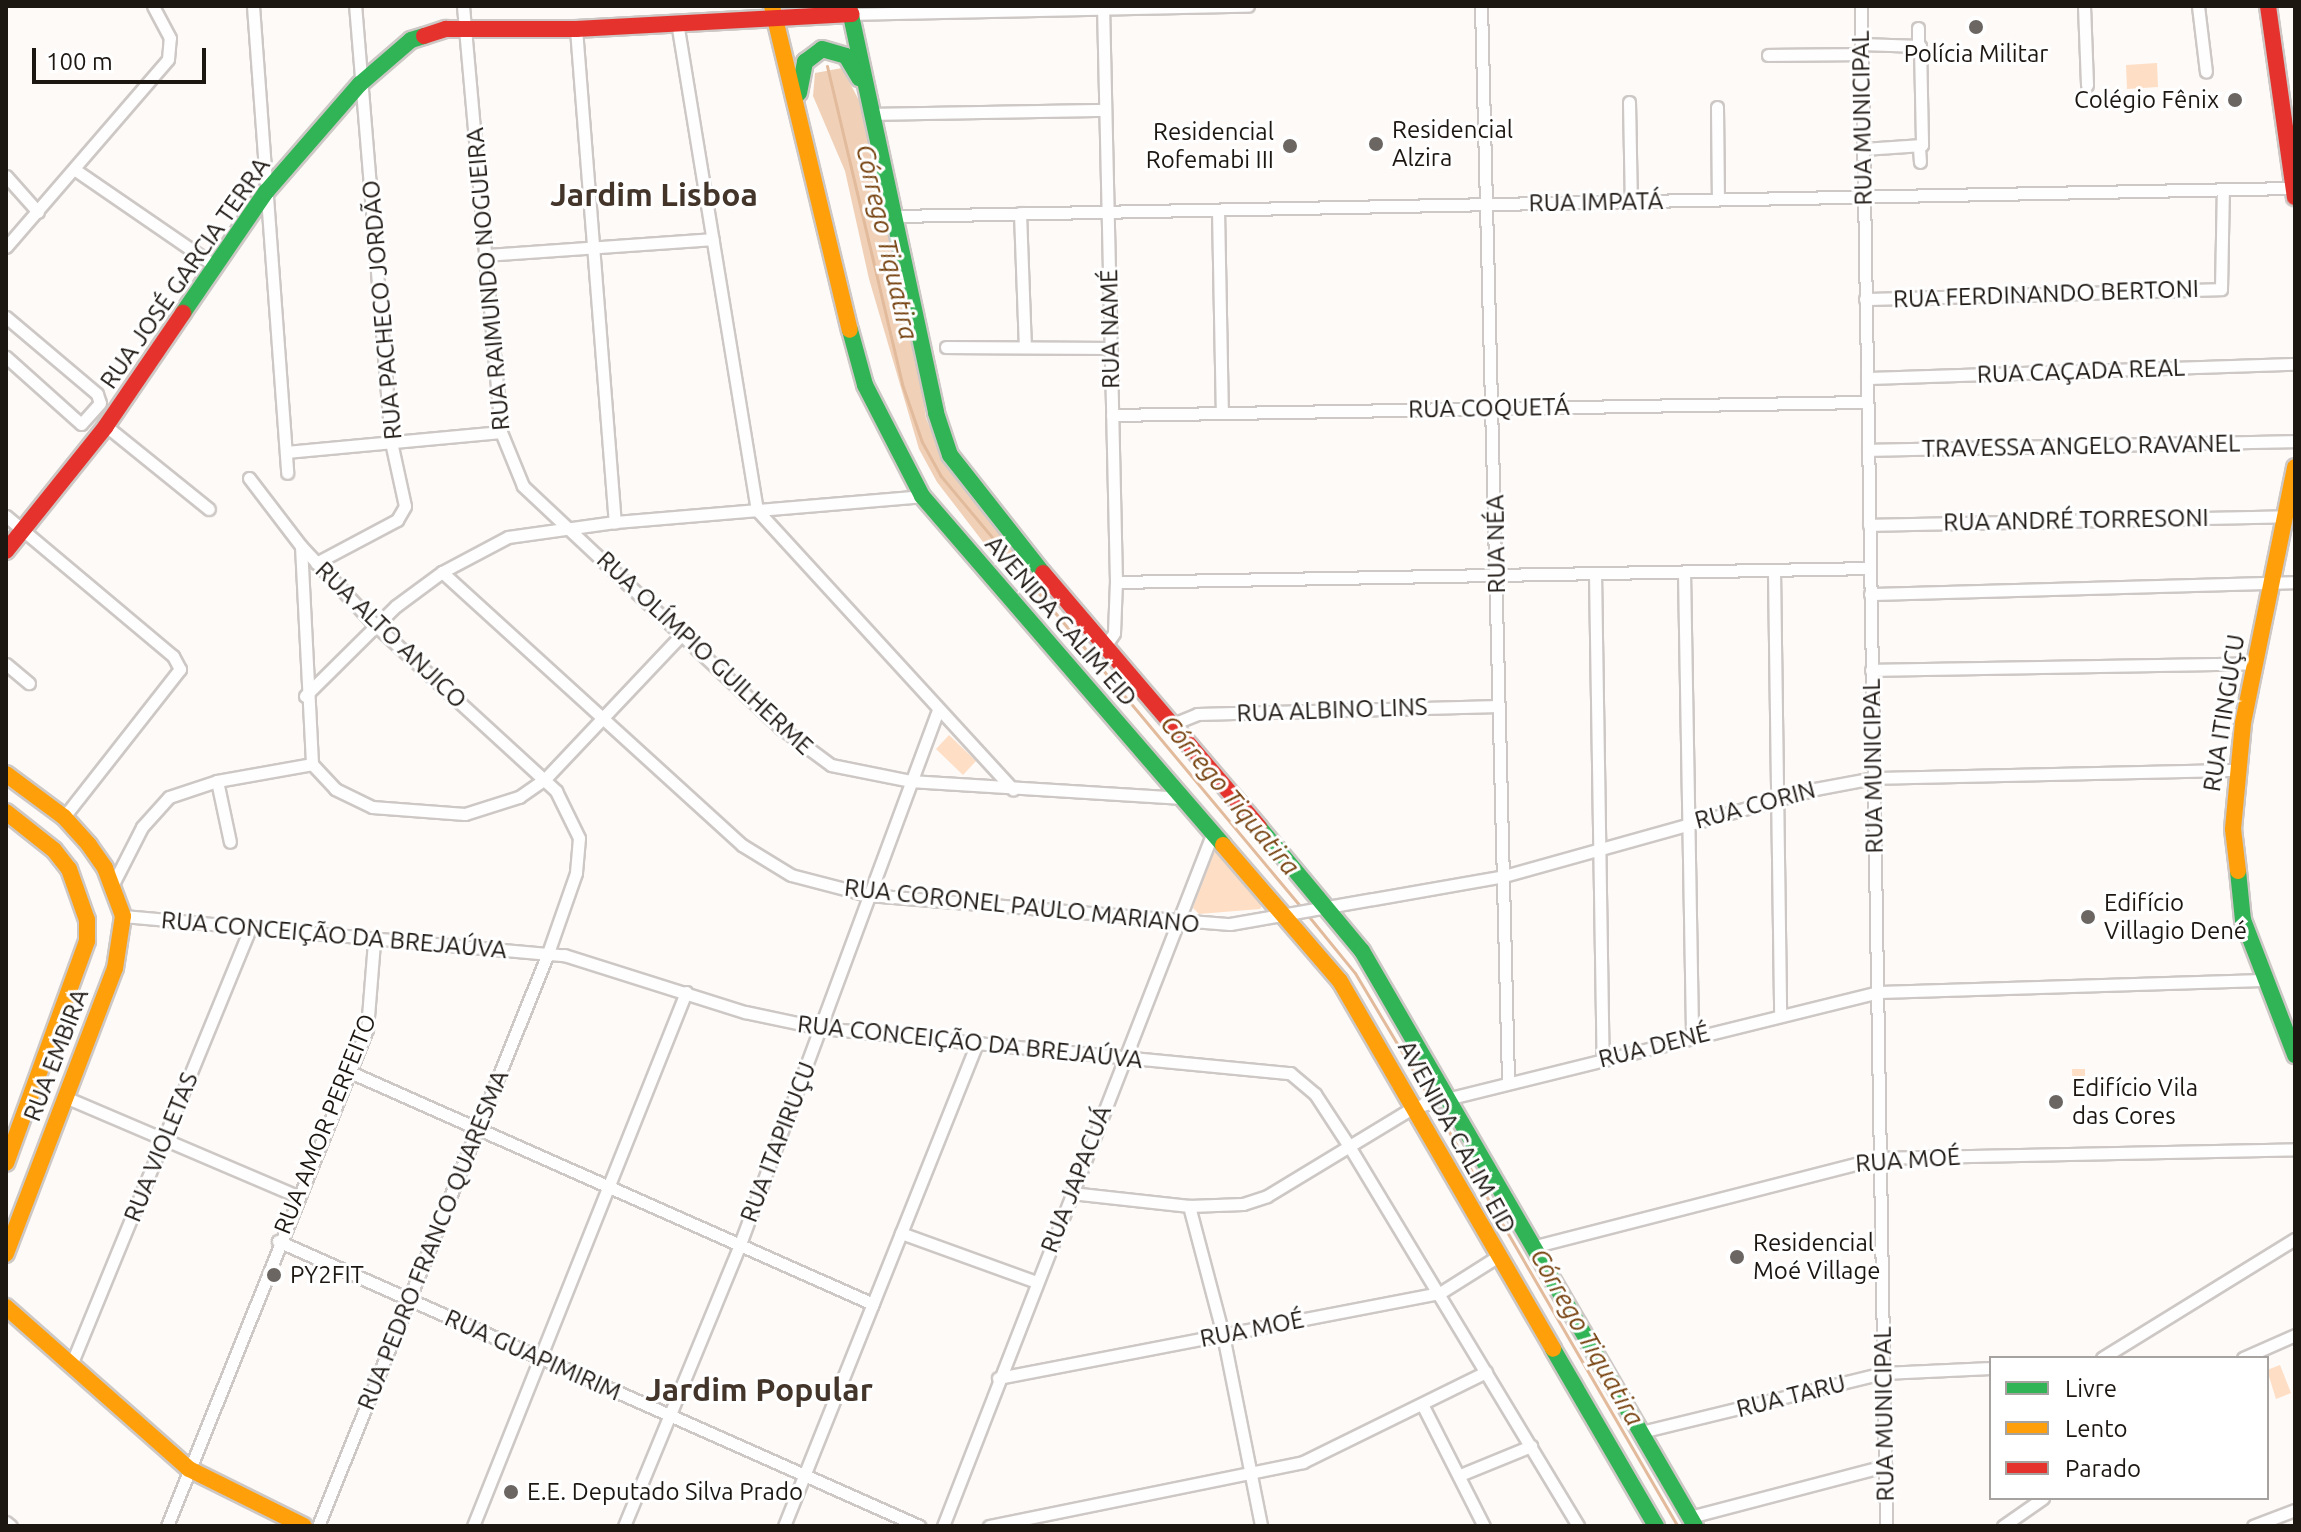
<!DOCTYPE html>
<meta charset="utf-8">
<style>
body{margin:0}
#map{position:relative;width:2301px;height:1532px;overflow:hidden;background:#fdfaf8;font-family:Ubuntu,sans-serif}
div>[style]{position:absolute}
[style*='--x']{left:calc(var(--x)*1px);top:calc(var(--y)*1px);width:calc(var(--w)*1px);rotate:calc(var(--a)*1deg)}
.green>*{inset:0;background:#fedec5}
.forest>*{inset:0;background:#f0d1b8}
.stream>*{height:3px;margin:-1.5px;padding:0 1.5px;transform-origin:1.5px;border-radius:1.5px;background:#e2ba9c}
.roads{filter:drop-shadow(2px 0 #cdc8c5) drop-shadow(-2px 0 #cdc8c5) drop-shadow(0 2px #cdc8c5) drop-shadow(0 -2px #cdc8c5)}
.street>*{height:11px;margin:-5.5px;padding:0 5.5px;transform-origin:5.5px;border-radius:5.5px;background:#fffefe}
.fast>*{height:16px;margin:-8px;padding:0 8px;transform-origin:8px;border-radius:8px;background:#30b455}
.slow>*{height:16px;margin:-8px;padding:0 8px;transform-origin:8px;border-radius:8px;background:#ff9f0a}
.jam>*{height:16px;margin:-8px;padding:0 8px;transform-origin:8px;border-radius:8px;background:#e5322d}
.dots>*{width:22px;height:22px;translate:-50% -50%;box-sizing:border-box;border:4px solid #fff;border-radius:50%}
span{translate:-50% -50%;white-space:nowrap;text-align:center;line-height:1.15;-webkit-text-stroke:6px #fff;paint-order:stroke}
.poi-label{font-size:24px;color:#1d1712}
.right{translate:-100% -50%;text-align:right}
.left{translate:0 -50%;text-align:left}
.street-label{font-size:24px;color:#1d1712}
.water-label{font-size:26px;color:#76420f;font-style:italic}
.district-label{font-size:32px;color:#43352a;font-weight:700}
.frame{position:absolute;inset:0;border:8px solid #1d1712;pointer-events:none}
.legend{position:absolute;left:1989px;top:1356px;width:280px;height:144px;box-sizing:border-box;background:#fff;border:2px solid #a5a2a0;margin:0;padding:10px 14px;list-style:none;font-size:24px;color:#1d1712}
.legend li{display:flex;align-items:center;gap:16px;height:40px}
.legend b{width:40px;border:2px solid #a5a2a0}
.scale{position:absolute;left:32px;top:48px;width:174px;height:36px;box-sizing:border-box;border:4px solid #1d1712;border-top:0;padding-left:10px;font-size:24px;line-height:28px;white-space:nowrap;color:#1d1712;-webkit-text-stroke:6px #fff;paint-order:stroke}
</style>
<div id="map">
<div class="green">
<i style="clip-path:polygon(2157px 63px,2158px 87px,2127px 89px,2126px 65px)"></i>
<i style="clip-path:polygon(949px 735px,976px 761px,963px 775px,936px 749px)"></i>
<i style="clip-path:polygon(1220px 851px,1263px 903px,1260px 909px,1199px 914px,1193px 908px,1213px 853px)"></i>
<i style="clip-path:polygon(2072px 1069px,2085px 1069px,2085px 1094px,2073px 1094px)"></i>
<i style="clip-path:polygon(2280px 1365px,2291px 1393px,2276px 1399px,2267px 1370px)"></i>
</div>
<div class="forest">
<i style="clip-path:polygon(842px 68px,862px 106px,903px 263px,926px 418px,942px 456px,1015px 550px,1000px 564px,937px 482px,919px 449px,869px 279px,845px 171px,813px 96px,815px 73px)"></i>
</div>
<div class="stream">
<i style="--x:827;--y:66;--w:327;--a:76.7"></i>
<i style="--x:902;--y:384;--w:61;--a:71"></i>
<i style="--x:922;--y:442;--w:38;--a:61"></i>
<i style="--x:940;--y:475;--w:563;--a:50.12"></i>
<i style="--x:1306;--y:913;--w:77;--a:50.8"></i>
<i style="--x:1355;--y:973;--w:147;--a:59.2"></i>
<i style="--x:1434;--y:1106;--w:485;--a:59.9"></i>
</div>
<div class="roads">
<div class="street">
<i style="--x:253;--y:6;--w:468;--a:85.8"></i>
<i style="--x:463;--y:6;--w:428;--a:84.9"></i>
<i style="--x:501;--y:432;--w:58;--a:67.8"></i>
<i style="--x:523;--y:486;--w:354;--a:43.2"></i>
<i style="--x:781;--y:728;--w:62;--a:36.5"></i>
<i style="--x:831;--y:765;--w:82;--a:11.3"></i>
<i style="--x:911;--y:781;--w:271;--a:3.6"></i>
<i style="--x:1481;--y:6;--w:1077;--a:88.56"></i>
<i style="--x:1861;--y:6;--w:1520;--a:89.06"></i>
<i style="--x:2084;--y:6;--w:79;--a:87.8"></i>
<i style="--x:2198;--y:6;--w:66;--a:83.1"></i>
<i style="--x:852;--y:14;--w:396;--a:-1.2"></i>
<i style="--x:677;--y:22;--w:495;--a:80.7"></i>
<i style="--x:757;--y:510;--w:379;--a:47.5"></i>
<i style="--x:576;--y:29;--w:495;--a:85.5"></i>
<i style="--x:1861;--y:44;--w:59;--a:1.9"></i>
<i style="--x:1920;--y:46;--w:99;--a:88.8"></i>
<i style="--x:1922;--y:145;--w:59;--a:176.1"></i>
<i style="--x:1918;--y:45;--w:17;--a:-90"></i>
<i style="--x:1768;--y:55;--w:94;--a:-0.6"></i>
<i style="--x:1629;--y:102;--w:100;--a:88.9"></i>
<i style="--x:1717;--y:107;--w:92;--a:89.4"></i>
<i style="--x:873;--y:114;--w:232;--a:-1"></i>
<i style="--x:1919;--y:148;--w:14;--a:86"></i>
<i style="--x:74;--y:169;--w:171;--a:34.5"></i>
<i style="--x:6;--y:176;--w:48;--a:48.4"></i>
<i style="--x:1218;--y:210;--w:201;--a:88.9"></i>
<i style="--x:1020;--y:213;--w:134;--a:87.9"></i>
<i style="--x:897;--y:216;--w:1398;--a:-1.15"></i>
<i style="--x:6;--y:247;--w:248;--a:-49.2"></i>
<i style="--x:168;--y:59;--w:21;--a:-85"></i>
<i style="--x:170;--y:38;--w:36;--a:-118"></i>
<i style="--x:486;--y:255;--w:227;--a:-4"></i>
<i style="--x:1865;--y:299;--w:356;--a:-1.6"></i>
<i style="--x:2221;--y:289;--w:100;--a:-88.9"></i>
<i style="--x:6;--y:317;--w:119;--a:40.2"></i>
<i style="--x:97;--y:394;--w:9;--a:72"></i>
<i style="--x:100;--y:403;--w:28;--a:132"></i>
<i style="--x:81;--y:424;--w:101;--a:-138.2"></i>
<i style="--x:946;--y:347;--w:164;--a:0.3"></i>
<i style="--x:1867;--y:378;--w:428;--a:-1.9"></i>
<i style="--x:1112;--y:415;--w:755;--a:-0.99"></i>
<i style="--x:106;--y:426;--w:132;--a:38.9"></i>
<i style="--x:1868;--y:450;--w:427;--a:-1.2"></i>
<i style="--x:286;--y:452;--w:216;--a:-5.3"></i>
<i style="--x:249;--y:478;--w:86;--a:52.6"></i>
<i style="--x:301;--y:546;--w:107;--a:46.9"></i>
<i style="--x:374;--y:624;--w:247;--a:42.5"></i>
<i style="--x:556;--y:791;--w:52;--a:63.9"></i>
<i style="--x:579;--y:838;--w:35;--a:95"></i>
<i style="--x:576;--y:873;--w:85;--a:109.3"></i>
<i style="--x:548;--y:953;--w:617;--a:111.87"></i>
<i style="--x:6;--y:516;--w:218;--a:40"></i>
<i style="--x:173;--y:656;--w:15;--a:62"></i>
<i style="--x:180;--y:669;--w:188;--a:128.1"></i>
<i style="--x:1869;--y:525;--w:414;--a:-1.2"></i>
<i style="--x:301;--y:546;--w:218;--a:87.1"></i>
<i style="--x:312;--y:764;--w:34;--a:47"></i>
<i style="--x:335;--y:789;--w:41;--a:25.9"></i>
<i style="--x:372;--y:807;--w:93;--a:4.3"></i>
<i style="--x:465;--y:814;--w:57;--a:-17.5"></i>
<i style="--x:519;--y:797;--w:32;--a:-35"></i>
<i style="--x:545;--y:779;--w:198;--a:-46.6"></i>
<i style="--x:316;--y:563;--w:92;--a:-28"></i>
<i style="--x:397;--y:520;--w:16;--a:-60"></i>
<i style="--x:405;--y:506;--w:66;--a:-102.3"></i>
<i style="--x:391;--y:442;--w:437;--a:-94.7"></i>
<i style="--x:1774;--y:571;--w:443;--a:89.2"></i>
<i style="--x:442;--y:572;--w:406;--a:42.3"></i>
<i style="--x:742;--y:845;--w:57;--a:31.5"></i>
<i style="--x:791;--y:875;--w:80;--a:14.6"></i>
<i style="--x:868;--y:895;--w:363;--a:4.6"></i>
<i style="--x:1230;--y:924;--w:278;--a:-9.9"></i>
<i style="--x:1504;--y:876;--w:323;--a:-15.6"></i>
<i style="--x:1815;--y:789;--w:59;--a:-10.7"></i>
<i style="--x:1873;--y:778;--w:362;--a:-1.3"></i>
<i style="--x:1684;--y:572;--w:464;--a:89"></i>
<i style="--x:1595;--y:573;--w:486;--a:89.1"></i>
<i style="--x:1116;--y:582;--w:754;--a:-1.06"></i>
<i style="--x:1870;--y:594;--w:425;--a:-1.6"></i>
<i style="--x:1103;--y:649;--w:19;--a:-55"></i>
<i style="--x:1114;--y:633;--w:51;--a:-87.8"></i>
<i style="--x:1116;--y:582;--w:576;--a:-91.29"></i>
<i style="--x:6;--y:664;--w:30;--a:40"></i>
<i style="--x:1871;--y:670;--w:383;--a:-1"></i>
<i style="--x:305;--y:696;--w:128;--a:-44.7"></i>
<i style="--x:396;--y:606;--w:57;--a:-36.5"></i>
<i style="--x:442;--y:572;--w:75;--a:-27.9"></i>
<i style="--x:508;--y:537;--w:108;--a:-8"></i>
<i style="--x:615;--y:522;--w:308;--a:-4.8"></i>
<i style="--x:1168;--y:726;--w:31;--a:-22"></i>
<i style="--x:1197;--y:714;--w:302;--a:-1.5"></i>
<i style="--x:217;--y:781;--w:62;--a:78"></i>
<i style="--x:112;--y:886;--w:66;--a:-63"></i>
<i style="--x:142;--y:827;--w:40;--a:-48"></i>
<i style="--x:169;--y:797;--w:51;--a:-18.4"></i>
<i style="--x:217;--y:781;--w:97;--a:-10.1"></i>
<i style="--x:123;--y:916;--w:443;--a:5.1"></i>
<i style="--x:564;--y:955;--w:190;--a:17.5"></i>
<i style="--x:745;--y:1012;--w:78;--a:11.9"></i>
<i style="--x:821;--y:1028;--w:471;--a:5.5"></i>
<i style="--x:1290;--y:1073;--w:33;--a:40"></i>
<i style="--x:1315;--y:1094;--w:62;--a:56.8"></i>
<i style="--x:1349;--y:1146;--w:444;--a:58.9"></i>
<i style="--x:350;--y:1072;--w:572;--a:23.92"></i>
<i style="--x:65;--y:1097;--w:252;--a:23.1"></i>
<i style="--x:1071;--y:1193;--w:119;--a:6.3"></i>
<i style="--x:1189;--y:1206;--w:54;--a:-2.1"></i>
<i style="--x:1243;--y:1204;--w:25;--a:-18"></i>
<i style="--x:1267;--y:1196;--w:172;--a:-31.2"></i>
<i style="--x:1414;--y:1107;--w:477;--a:-13.9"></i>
<i style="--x:1877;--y:992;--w:388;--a:-1.8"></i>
<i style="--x:1189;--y:1206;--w:133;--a:75.2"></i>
<i style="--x:1223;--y:1335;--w:195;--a:78.7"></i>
<i style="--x:901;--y:1233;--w:144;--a:19.9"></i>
<i style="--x:278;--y:1241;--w:702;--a:23.97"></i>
<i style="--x:1532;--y:1247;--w:358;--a:-14.4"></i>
<i style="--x:1879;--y:1158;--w:416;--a:-1.2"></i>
<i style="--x:2102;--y:1358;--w:227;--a:-31.7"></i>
<i style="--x:2243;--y:1358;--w:57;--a:-23.9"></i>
<i style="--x:71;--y:1365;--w:471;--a:-67.7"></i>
<i style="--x:998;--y:1378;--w:450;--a:-10.9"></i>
<i style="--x:1440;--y:1293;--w:67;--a:-32.3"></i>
<i style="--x:1423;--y:1406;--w:135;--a:63.1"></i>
<i style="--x:1641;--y:1432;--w:249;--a:-13.7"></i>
<i style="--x:1883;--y:1373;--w:108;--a:-2.7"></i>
<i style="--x:1460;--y:1475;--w:77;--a:-22.2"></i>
<i style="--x:1690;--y:1517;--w:202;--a:-14.7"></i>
<i style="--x:6;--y:1522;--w:6;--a:39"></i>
<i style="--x:167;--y:1526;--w:536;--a:-68.08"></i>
<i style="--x:367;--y:1029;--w:87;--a:-85.4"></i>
<i style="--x:473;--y:1526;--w:575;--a:-68.25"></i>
<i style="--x:624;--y:1526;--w:305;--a:-67.6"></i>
<i style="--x:740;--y:1244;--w:570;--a:-69.66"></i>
<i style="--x:784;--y:1526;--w:520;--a:-68.22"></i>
<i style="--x:943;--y:1526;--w:745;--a:-68.74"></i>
<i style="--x:989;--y:1526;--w:320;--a:-11.5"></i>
<i style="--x:1303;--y:1462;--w:204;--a:-26.2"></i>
<i style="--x:2003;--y:1526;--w:49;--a:-35"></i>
<i style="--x:2253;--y:1526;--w:45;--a:-20.9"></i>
</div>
<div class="fast">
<i style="--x:849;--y:6;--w:416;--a:77.9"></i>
<i style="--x:936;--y:413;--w:44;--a:71.6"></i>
<i style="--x:950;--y:455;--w:150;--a:51.8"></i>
<i style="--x:799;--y:93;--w:32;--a:-79"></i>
<i style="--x:805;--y:62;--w:21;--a:-37"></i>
<i style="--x:822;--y:49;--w:25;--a:16"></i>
<i style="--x:846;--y:56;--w:26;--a:59"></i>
<i style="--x:183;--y:313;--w:147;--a:-55.6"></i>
<i style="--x:266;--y:192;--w:143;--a:-49"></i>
<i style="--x:360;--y:84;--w:67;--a:-40.8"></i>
<i style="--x:411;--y:40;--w:14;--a:-17"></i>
<i style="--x:850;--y:330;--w:57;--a:74.7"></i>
<i style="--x:865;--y:385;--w:125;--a:62.8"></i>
<i style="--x:922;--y:496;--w:461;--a:49.2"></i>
<i style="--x:1259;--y:827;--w:161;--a:50.3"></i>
<i style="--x:1362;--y:951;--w:664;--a:59.92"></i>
<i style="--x:2238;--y:871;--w:49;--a:84.2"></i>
<i style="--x:2243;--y:920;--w:145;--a:68.9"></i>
<i style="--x:1553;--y:1349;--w:205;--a:59.8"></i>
</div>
<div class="slow">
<i style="--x:772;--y:6;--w:333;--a:76.5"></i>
<i style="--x:6;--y:774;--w:72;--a:36.6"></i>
<i style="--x:64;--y:817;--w:38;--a:48"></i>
<i style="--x:89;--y:845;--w:28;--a:55"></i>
<i style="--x:105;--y:868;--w:51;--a:69.4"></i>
<i style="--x:123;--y:916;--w:53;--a:98.7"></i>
<i style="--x:115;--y:968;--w:306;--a:110.9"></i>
<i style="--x:6;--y:812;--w:61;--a:38.4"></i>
<i style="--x:54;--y:850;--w:24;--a:52"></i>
<i style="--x:69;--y:869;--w:54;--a:70.6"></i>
<i style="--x:87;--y:920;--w:21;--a:90"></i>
<i style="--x:87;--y:941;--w:236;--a:110"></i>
<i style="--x:1223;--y:845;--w:179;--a:49.3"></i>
<i style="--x:1340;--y:981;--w:425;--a:59.9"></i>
<i style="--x:2238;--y:871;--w:42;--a:-96.8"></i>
<i style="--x:2233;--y:829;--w:106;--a:-84.6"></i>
<i style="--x:2243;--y:723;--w:261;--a:-78.5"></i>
<i style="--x:6;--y:1307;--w:244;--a:41.5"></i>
<i style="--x:189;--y:1469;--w:128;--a:26.4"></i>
</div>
<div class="jam">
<i style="--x:2268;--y:6;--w:193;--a:82"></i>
<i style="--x:424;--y:36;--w:23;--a:-18"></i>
<i style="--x:446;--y:29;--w:130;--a:0"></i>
<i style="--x:576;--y:29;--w:276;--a:-3.1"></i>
<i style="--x:6;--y:551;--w:160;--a:-51.3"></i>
<i style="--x:106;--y:426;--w:137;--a:-55.7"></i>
<i style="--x:1043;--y:573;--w:333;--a:49.6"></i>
</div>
</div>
<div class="dots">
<i style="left:1976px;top:27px;background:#6b6662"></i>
<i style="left:2235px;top:100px;background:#6b6662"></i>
<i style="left:1376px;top:144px;background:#6b6662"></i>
<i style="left:1290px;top:146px;background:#6b6662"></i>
<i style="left:2088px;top:917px;background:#6b6662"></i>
<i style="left:2056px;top:1102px;background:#6b6662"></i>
<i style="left:1737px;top:1257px;background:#6b6662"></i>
<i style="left:274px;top:1275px;background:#6b6662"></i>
<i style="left:511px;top:1492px;background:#6b6662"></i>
</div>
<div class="poi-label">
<span style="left:1976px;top:54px">Polícia Militar</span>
<span class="right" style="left:2219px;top:100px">Colégio Fênix</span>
<span class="left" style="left:1392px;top:144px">Residencial<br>Alzira</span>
<span class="right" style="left:1274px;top:146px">Residencial<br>Rofemabi III</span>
<span class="left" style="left:2104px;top:917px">Edifício<br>Villagio Dené</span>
<span class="left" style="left:2072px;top:1102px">Edifício Vila<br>das Cores</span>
<span class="left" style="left:1753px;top:1257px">Residencial<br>Moé Village</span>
<span class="left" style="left:290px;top:1275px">PY2FIT</span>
<span class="left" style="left:527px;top:1492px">E.E. Deputado Silva Prado</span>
</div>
<div class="street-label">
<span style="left:1862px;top:118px;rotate:-91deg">RUA MUNICIPAL</span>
<span style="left:1596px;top:202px;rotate:-1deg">RUA IMPATÁ</span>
<span style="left:185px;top:273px;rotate:-55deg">RUA JOSÉ GARCIA TERRA</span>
<span style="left:488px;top:279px;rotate:-95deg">RUA RAIMUNDO NOGUEIRA</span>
<span style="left:2046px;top:294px;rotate:-2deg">RUA FERDINANDO BERTONI</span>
<span style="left:382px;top:310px;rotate:-95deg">RUA PACHECO JORDÃO</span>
<span style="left:1110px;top:329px;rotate:-91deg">RUA NAMÉ</span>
<span style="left:2081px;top:371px;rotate:-2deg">RUA CAÇADA REAL</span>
<span style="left:1489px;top:408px;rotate:-1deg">RUA COQUETÁ</span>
<span style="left:2081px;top:446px;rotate:-1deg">TRAVESSA ANGELO RAVANEL</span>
<span style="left:2076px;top:520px;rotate:-1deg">RUA ANDRÉ TORRESONI</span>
<span style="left:1496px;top:544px;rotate:-91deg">RUA NÉA</span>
<span style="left:1061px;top:621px;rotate:49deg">AVENIDA CALIM EID</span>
<span style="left:391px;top:635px;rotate:44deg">RUA ALTO ANJICO</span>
<span style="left:705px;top:653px;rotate:43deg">RUA OLÍMPIO GUILHERME</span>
<span style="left:1332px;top:710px;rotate:-2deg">RUA ALBINO LINS</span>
<span style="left:2224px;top:713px;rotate:-81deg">RUA ITINGUÇU</span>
<span style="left:1873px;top:766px;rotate:-91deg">RUA MUNICIPAL</span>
<span style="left:1755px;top:805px;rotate:-15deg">RUA CORIN</span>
<span style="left:1022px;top:906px;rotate:6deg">RUA CORONEL PAULO MARIANO</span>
<span style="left:334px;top:935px;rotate:5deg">RUA CONCEIÇÃO DA BREJAÚVA</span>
<span style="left:970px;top:1042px;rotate:6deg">RUA CONCEIÇÃO DA BREJAÚVA</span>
<span style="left:1654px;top:1046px;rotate:-14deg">RUA DENÉ</span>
<span style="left:56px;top:1055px;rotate:-69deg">RUA EMBIRA</span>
<span style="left:325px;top:1124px;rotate:-68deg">RUA AMOR PERFEITO</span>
<span style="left:1457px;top:1137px;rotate:61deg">AVENIDA CALIM EID</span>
<span style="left:778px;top:1142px;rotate:-69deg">RUA ITAPIRUÇU</span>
<span style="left:161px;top:1147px;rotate:-68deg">RUA VIOLETAS</span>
<span style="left:1908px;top:1160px;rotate:-4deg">RUA MOÉ</span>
<span style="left:1076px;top:1179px;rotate:-69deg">RUA JAPACUÁ</span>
<span style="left:433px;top:1240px;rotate:-68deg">RUA PEDRO FRANCO QUARESMA</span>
<span style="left:1252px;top:1329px;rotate:-11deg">RUA MOÉ</span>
<span style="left:533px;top:1355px;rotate:24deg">RUA GUAPIMIRIM</span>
<span style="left:1791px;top:1396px;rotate:-14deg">RUA TARU</span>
<span style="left:1884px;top:1414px;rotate:-91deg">RUA MUNICIPAL</span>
</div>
<div class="water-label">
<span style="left:887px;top:242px;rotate:77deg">Córrego Tiquatira</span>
<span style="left:1230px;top:795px;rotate:50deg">Córrego Tiquatira</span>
<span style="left:1587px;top:1337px;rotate:60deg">Córrego Tiquatira</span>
</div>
<div class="district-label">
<span style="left:654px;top:194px">Jardim Lisboa</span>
<span style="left:759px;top:1389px">Jardim Popular</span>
</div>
<div class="frame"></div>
<ul class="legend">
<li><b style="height:10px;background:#30b455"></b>Livre</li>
<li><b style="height:10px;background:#ff9f0a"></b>Lento</li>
<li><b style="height:10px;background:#e5322d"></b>Parado</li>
</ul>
<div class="scale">100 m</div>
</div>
